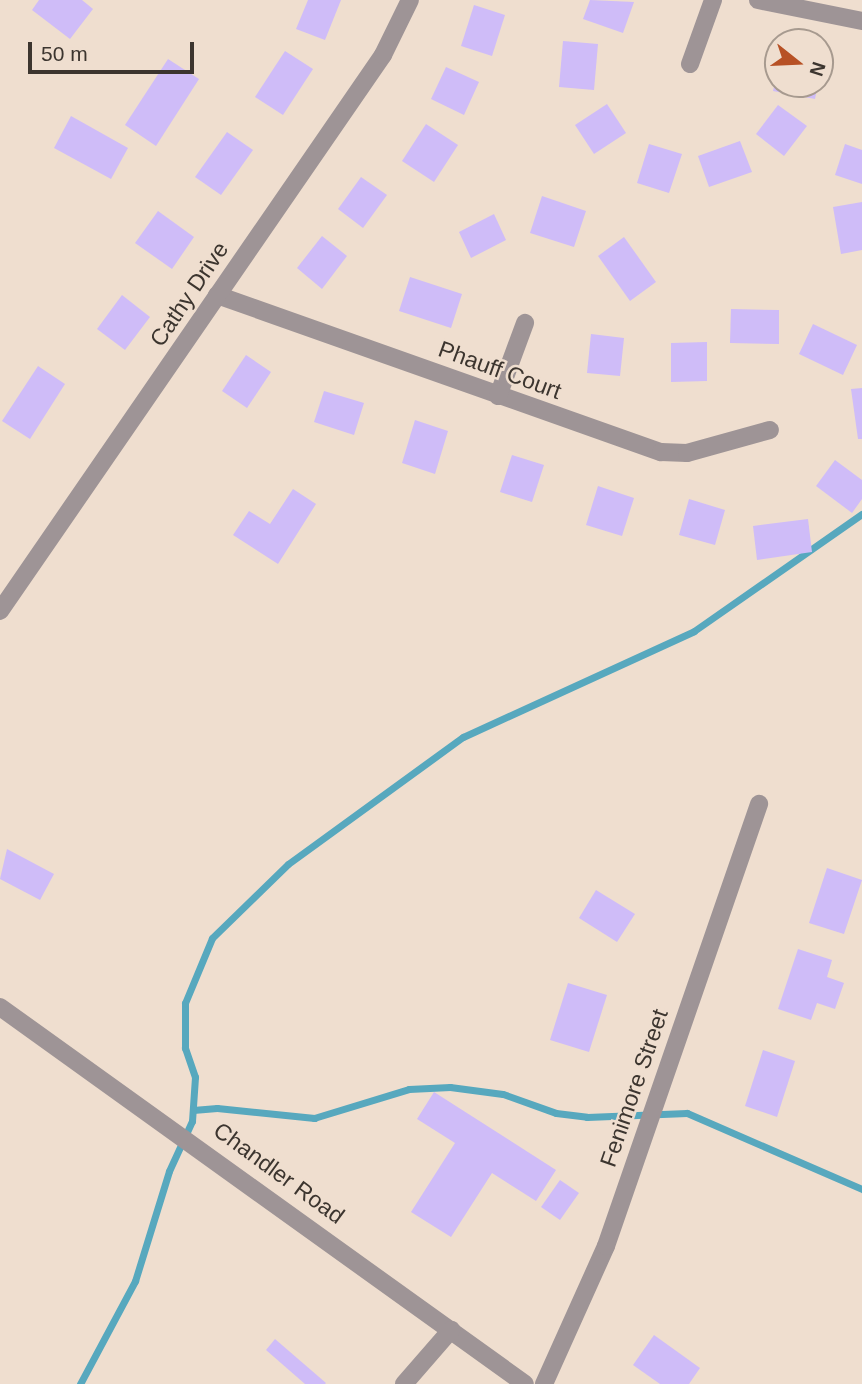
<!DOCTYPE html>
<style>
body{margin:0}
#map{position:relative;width:862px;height:1384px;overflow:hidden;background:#efdecf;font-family:Helvetica,sans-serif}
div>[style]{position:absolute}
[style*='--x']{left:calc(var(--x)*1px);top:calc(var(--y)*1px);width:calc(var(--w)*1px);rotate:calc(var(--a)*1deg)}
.stream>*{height:7px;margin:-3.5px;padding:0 3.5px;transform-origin:3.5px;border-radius:3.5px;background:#57a8be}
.building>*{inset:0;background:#cfbcf8}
.minor>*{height:18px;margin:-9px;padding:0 9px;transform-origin:9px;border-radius:9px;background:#9e9496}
span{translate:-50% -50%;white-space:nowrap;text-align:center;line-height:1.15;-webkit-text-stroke:5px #efdecf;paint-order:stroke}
.street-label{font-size:23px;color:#3c352f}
.north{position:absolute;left:764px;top:28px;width:70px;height:70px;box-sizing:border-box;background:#efdecf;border:2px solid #a79a8f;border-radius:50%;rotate:108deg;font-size:19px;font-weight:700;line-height:28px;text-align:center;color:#3c352f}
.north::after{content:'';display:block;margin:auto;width:24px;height:32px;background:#b75125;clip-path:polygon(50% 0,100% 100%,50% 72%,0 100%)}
.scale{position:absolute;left:28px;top:42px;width:166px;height:32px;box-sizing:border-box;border:4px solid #3c352f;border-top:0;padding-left:9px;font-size:21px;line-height:24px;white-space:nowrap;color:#3c352f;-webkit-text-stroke:5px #efdecf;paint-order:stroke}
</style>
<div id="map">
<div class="stream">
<i style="--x:193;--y:1110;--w:24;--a:-5"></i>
<i style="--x:217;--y:1108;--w:98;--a:5.9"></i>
<i style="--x:314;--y:1118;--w:99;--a:-17"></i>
<i style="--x:409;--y:1089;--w:41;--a:-2.8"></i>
<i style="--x:450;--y:1087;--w:53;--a:7.5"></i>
<i style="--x:503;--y:1094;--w:56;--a:19.7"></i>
<i style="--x:556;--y:1113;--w:31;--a:7"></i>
<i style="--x:587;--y:1117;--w:100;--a:-2.3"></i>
<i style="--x:687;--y:1113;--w:191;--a:23.5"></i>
<i style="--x:80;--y:1384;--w:117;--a:-61.9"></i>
<i style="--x:135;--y:1281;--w:115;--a:-72.8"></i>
<i style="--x:169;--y:1171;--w:55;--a:-65.3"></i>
<i style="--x:192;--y:1121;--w:44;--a:-86.1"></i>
<i style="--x:195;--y:1077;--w:31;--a:-109"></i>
<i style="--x:185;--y:1048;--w:45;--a:-90"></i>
<i style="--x:185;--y:1003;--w:70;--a:-67.4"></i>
<i style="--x:212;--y:938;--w:106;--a:-44.2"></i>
<i style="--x:288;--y:864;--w:216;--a:-36"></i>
<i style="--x:463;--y:737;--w:254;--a:-24.6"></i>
<i style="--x:694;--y:631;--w:205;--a:-34.9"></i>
</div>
<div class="building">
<i style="clip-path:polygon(39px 0,82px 0,93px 9px,70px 39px,32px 10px)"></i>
<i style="clip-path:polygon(308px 0,341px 0,325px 40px,296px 29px)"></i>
<i style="clip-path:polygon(590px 0,634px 2px,623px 33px,583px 19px)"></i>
<i style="clip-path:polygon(474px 5px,505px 15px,492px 56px,461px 46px)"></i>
<i style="clip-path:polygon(563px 41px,598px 44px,594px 90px,559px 87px)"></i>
<i style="clip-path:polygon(285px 51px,313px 69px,283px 115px,255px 97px)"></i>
<i style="clip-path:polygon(168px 59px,199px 79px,156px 146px,125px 125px)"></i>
<i style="clip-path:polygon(446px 67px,479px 82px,464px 115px,431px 99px)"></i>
<i style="clip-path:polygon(777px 73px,778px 84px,818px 84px,815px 99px,773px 91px)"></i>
<i style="clip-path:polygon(607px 104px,626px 133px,594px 154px,575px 125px)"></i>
<i style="clip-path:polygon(778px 105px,807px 126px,784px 156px,756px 134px)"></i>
<i style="clip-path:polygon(71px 116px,128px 148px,111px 179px,54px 148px)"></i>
<i style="clip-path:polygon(426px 124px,458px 145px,434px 182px,402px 161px)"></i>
<i style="clip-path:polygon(227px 132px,253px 150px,221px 195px,195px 177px)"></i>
<i style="clip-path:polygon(740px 141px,752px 172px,709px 187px,698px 156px)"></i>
<i style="clip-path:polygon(649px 144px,682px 154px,669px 193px,637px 183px)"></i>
<i style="clip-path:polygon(845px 144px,862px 150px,862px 184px,835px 175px)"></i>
<i style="clip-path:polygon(361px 177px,387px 195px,363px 228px,338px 209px)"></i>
<i style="clip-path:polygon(542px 196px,586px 211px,574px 247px,530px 233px)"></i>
<i style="clip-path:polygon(862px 202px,862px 250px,841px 254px,833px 207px)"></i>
<i style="clip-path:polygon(158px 211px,194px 237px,172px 269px,135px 243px)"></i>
<i style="clip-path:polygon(494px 214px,506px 240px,471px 258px,459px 232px)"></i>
<i style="clip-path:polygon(322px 236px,347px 256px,322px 289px,297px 268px)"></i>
<i style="clip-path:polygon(624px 237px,656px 282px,630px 301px,598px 256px)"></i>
<i style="clip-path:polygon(410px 277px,462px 294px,451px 328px,399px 311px)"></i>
<i style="clip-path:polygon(122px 295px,150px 317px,125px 350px,97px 329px)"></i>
<i style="clip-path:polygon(731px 309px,779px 310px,779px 344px,730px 343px)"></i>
<i style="clip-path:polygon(813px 324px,857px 345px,843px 375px,799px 354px)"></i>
<i style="clip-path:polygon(591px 334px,624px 338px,620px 376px,587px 373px)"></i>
<i style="clip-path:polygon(707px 342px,707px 381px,671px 382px,671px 343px)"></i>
<i style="clip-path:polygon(246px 355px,271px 372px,247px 408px,222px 391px)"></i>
<i style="clip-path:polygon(38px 366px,65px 384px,30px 439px,2px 421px)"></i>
<i style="clip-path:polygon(862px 388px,862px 439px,858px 439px,851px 389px)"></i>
<i style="clip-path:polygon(324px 391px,364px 403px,354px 435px,314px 422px)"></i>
<i style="clip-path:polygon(415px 420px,448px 431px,435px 474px,402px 463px)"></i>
<i style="clip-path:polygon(512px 455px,544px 465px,532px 502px,500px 492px)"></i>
<i style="clip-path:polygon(835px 460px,862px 480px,862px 499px,852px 513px,816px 486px)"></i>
<i style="clip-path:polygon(598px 486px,634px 498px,622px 536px,586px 525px)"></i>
<i style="clip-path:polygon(293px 489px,316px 504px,278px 564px,233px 535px,249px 511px,270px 524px)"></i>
<i style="clip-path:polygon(689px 499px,725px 510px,715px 545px,679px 535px)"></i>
<i style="clip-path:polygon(808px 519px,812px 552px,757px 560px,753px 526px)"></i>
<i style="clip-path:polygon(7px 849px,54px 874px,40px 900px,0 879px)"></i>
<i style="clip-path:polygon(827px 868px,862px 880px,844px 934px,809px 923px)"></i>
<i style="clip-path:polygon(596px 890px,635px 914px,617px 942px,579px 918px)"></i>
<i style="clip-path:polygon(798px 949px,832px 960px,827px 977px,844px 983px,835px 1009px,817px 1003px,811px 1020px,778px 1009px)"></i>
<i style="clip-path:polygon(568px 983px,607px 995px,589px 1052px,550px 1040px)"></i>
<i style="clip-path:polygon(763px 1050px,795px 1061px,777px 1117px,745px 1106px)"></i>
<i style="clip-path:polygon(434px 1092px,556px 1170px,536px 1201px,492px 1173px,451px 1237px,411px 1212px,455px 1143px,417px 1119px)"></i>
<i style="clip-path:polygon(560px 1180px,579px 1193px,560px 1220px,541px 1207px)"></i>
<i style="clip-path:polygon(654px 1335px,700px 1368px,689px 1384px,660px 1384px,633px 1365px)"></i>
<i style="clip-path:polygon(275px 1339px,326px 1383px,325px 1384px,305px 1384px,266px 1350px)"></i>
</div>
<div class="minor">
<i style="--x:758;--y:0;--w:106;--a:11.4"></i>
<i style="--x:690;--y:64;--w:68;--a:-70.2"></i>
<i style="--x:217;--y:295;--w:471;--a:19.5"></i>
<i style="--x:661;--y:452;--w:26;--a:2"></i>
<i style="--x:687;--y:453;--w:86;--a:-15.5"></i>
<i style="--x:498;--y:396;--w:78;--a:-69.7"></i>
<i style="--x:0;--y:611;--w:675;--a:-55.44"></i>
<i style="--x:383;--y:55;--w:61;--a:-63.9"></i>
<i style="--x:0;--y:1007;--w:646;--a:35.68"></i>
<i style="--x:404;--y:1384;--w:72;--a:-49"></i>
<i style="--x:544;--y:1384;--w:151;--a:-65.8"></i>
<i style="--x:606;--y:1246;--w:468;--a:-70.9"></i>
</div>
<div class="street-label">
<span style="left:189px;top:294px;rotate:-56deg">Cathy Drive</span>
<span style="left:500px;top:370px;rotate:20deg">Phauff Court</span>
<span style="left:634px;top:1088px;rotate:-71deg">Fenimore Street</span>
<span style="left:279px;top:1173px;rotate:36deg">Chandler Road</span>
</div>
<div class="north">N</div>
<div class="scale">50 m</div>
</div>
